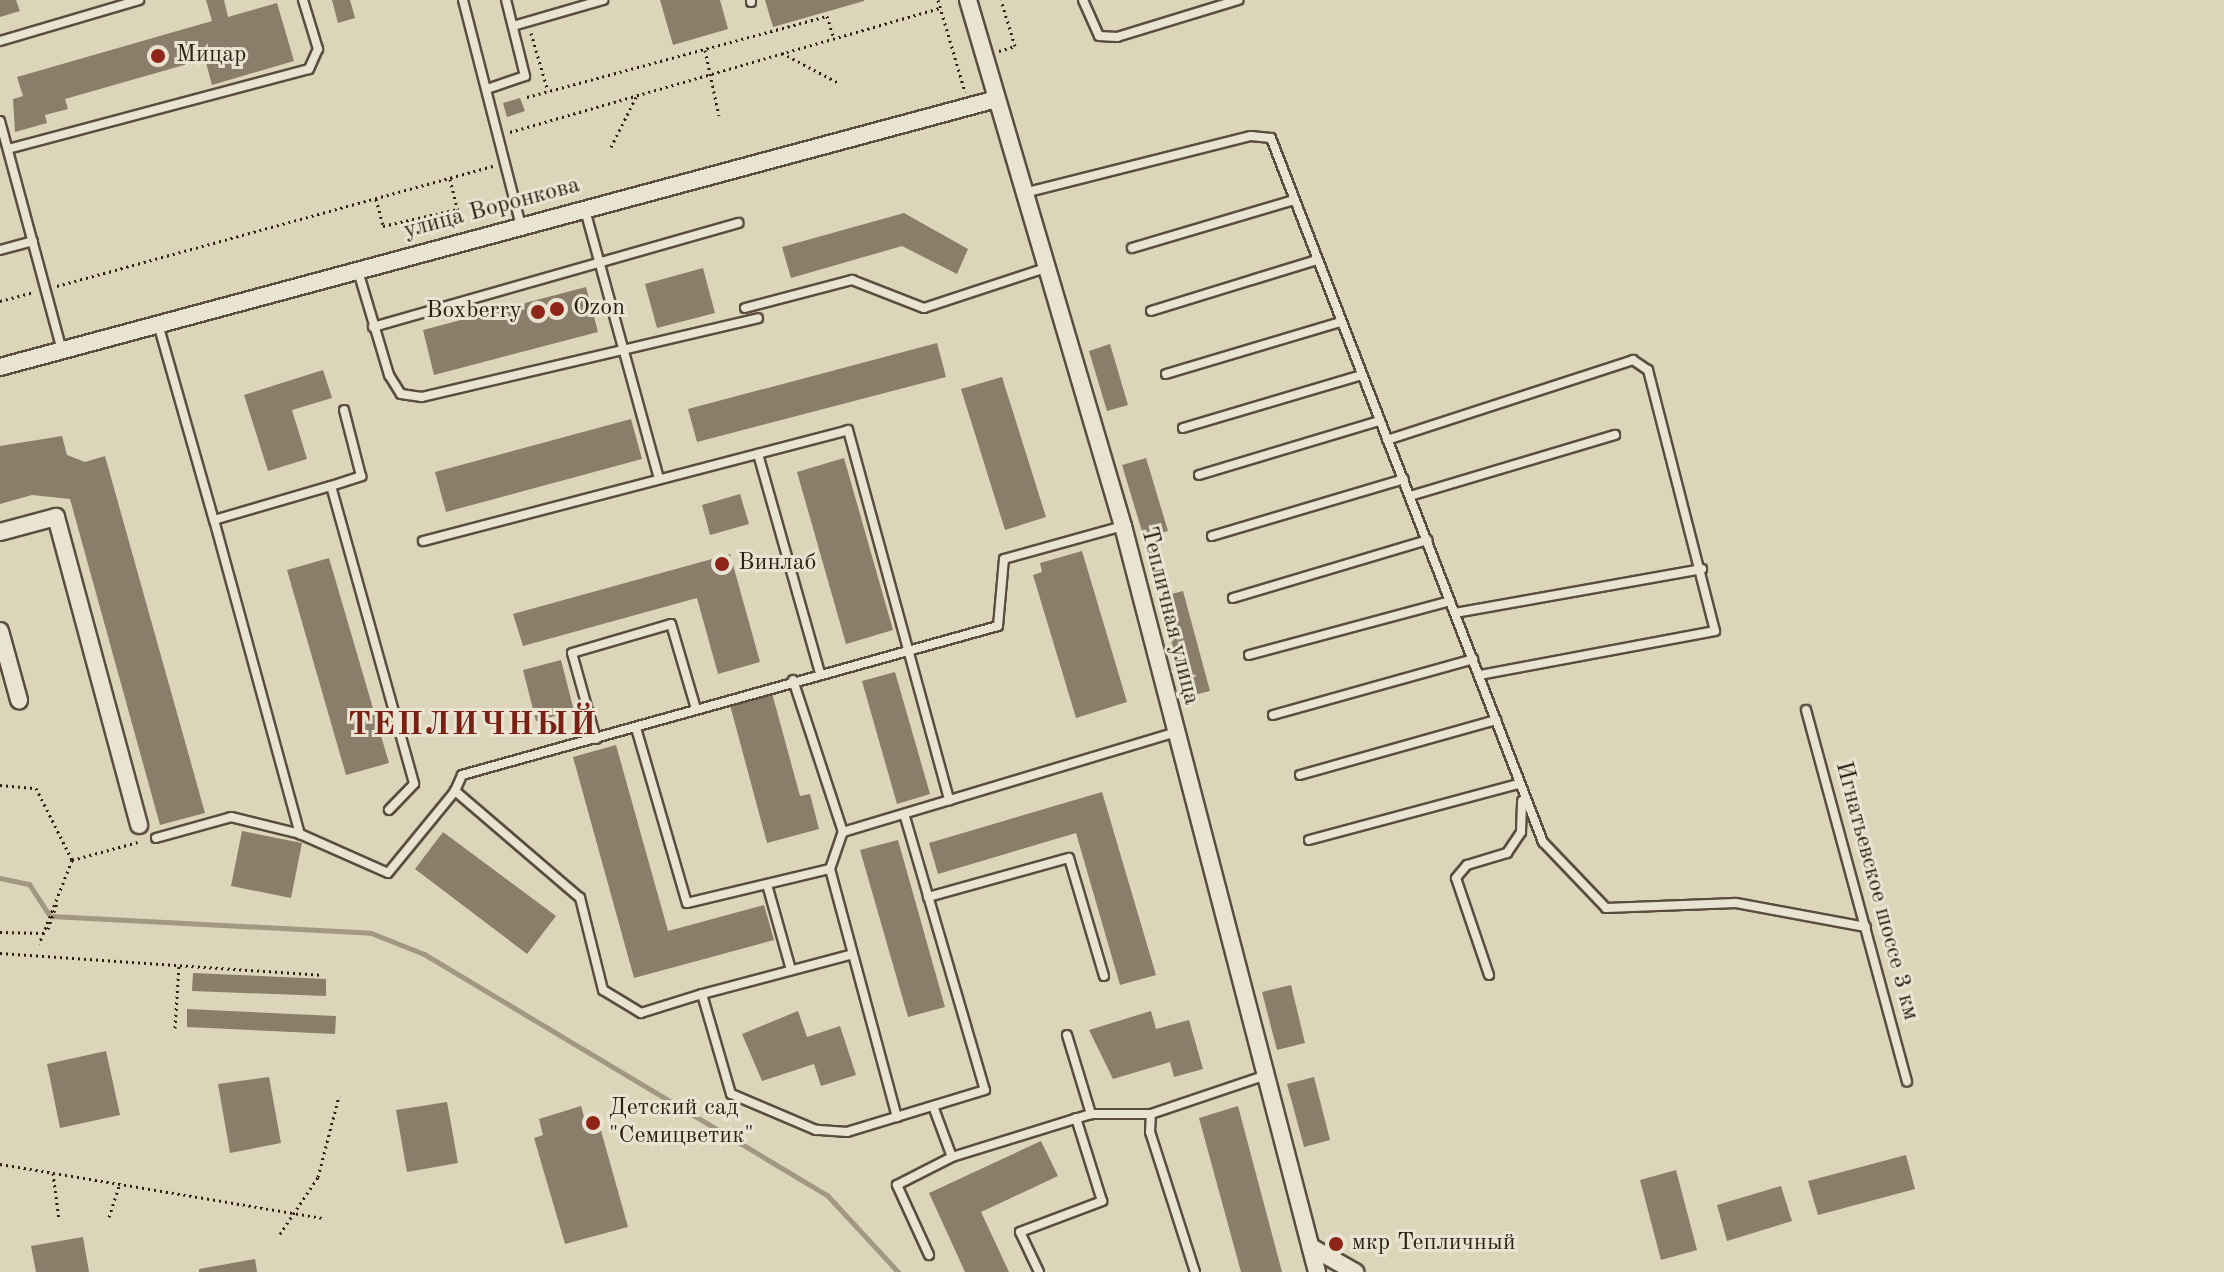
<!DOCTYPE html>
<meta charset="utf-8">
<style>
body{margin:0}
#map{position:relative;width:2224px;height:1272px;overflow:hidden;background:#ddd5ba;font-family:"Old Standard TT",serif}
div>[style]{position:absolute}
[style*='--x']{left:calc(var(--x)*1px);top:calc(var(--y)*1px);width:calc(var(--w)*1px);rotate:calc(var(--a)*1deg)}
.stream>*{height:5px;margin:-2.5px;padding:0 2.5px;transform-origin:2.5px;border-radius:2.5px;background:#a29782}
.building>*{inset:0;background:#8a7e6a}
.path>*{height:3px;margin-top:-1.5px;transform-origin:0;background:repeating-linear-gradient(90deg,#302014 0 2px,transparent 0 6px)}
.roads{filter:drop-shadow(2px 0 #5b4d3e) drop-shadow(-2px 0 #5b4d3e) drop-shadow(0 2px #5b4d3e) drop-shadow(0 -2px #5b4d3e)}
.service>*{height:8px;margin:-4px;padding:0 4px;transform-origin:4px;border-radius:4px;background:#e9e4d2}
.minor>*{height:16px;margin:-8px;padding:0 8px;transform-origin:8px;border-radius:8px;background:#e9e4d2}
.dots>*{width:22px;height:22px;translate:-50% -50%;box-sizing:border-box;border:4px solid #e9e4d2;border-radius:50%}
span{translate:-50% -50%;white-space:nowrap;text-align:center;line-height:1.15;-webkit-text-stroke:6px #e9e4d2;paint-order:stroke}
.poi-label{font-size:24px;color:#302014}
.left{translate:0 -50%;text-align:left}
.right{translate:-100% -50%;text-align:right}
.street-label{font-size:24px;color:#302014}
.district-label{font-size:32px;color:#7a1f14;font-weight:700;letter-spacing:2px}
</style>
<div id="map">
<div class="stream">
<i style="--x:0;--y:878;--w:30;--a:12"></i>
<i style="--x:29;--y:884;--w:35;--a:57"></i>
<i style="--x:51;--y:916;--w:320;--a:3"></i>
<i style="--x:371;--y:933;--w:57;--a:21.6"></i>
<i style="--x:424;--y:954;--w:470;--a:30.9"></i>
<i style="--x:827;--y:1195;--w:105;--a:47.3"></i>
</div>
<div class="building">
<i style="clip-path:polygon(0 0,16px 0,20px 11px,0 17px)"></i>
<i style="clip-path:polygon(206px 0,224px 0,228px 17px,277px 3px,294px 61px,212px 85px,205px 59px,65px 99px,68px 109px,45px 115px,47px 123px,15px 132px,13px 99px,23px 96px,17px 77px,212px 21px)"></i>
<i style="clip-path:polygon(332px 0,350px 0,355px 18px,338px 23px)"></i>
<i style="clip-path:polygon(660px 0,720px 0,728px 29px,673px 45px)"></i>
<i style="clip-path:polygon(765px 0,864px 0,864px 1px,773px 27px)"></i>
<i style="clip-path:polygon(520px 98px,525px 111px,507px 117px,503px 103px)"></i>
<i style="clip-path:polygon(904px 213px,968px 249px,957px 274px,902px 246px,791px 278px,782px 247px)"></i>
<i style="clip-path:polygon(703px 268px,715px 313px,657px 328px,645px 284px)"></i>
<i style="clip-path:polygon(586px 287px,598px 332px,434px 375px,423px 330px)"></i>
<i style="clip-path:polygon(937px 343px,946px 377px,697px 442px,688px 409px)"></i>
<i style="clip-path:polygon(1110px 344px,1128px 405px,1107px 411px,1089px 351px)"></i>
<i style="clip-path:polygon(323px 370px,332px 398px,292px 410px,307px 459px,268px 471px,244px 395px)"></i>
<i style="clip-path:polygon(1002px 377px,1046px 517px,1005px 530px,961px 389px)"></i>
<i style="clip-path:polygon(631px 419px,642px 459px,446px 512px,435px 472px)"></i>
<i style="clip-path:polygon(62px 436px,67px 455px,85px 462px,105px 456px,205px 813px,160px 825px,70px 499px,32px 495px,0 504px,0 446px)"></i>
<i style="clip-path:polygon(844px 458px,893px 630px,846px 644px,797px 472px)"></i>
<i style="clip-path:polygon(1146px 458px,1168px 531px,1144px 538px,1122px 465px)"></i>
<i style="clip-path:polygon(740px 494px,749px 524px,710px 535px,702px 505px)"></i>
<i style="clip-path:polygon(1082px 551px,1127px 702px,1076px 718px,1033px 575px,1042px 572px,1040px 563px)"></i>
<i style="clip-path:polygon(730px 554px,760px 662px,718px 674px,697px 598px,523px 646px,513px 614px)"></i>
<i style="clip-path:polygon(329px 558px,389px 763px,346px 775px,287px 570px)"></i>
<i style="clip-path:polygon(1183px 591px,1210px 691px,1186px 697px,1160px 597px)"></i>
<i style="clip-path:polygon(561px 660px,574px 711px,536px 721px,523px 670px)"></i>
<i style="clip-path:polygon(895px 672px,930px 794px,897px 804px,862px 681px)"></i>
<i style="clip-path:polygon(772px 693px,800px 796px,810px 794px,819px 829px,767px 843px,730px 705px)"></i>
<i style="clip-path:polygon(616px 745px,668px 931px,764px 905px,774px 940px,634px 978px,573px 757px)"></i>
<i style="clip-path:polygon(1102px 792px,1156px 975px,1120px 985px,1076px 833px,938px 874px,929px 843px)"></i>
<i style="clip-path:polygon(242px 831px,302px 843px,291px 898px,231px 886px)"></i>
<i style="clip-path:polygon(443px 832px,556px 916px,527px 954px,415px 869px)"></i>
<i style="clip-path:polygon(898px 840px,945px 1007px,908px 1017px,860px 850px)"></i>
<i style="clip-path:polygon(193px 973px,326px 979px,326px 996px,192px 991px)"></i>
<i style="clip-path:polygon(1291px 985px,1305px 1043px,1277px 1050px,1262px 992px)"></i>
<i style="clip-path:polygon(187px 1009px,336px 1016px,335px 1034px,187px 1027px)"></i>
<i style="clip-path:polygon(798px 1011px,807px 1037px,840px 1026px,856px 1075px,821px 1086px,814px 1064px,762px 1081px,742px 1034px)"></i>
<i style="clip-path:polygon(1151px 1011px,1156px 1029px,1189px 1020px,1203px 1069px,1174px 1077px,1170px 1062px,1113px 1079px,1089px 1030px)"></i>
<i style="clip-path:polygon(106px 1051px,120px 1115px,60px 1128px,47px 1064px)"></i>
<i style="clip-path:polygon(269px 1077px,281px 1143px,230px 1153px,218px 1084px)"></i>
<i style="clip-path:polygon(1314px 1077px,1330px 1140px,1304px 1147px,1287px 1084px)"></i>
<i style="clip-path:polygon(447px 1102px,458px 1163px,407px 1172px,396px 1110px)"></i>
<i style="clip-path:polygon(581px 1106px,586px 1124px,598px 1120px,628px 1227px,565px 1244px,534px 1138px,543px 1135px,539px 1119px)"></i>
<i style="clip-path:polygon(1238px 1106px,1282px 1272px,1241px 1272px,1199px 1118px)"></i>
<i style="clip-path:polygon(1041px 1141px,1058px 1176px,981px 1212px,1009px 1272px,965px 1272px,929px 1193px)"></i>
<i style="clip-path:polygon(1906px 1155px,1915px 1189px,1818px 1215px,1808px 1181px)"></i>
<i style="clip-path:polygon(1676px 1170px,1697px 1250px,1661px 1260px,1640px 1180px)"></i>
<i style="clip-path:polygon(1781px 1186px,1792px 1221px,1727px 1241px,1717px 1205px)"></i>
<i style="clip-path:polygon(83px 1237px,89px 1272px,36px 1272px,31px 1246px)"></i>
<i style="clip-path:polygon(255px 1259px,257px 1272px,199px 1272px,199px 1269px)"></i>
</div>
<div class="path">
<i style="--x:938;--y:0;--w:96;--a:73.6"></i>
<i style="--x:531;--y:33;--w:60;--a:73.7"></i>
<i style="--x:705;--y:50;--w:67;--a:78"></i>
<i style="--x:999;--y:51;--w:17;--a:-17"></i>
<i style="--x:1015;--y:46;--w:48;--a:-106.9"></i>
<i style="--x:782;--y:53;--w:64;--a:27.8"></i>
<i style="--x:527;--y:97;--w:311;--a:-15.1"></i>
<i style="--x:827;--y:16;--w:24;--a:73"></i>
<i style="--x:510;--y:132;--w:448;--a:-16.1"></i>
<i style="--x:611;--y:147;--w:58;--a:-63.4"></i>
<i style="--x:450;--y:179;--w:41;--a:76"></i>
<i style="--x:376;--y:199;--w:28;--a:75"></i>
<i style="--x:383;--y:226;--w:77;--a:-12.8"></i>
<i style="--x:57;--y:286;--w:452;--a:-15.4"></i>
<i style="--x:0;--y:301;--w:35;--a:-15"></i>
<i style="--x:0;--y:785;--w:36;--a:5"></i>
<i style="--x:36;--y:788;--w:80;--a:63.4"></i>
<i style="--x:72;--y:860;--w:90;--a:111.4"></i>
<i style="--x:72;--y:860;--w:68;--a:-15.3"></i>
<i style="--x:48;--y:929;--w:28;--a:-71"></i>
<i style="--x:0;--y:932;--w:44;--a:1.3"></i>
<i style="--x:0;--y:953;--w:321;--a:3.9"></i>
<i style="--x:175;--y:1028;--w:64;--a:-86.4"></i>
<i style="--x:0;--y:1164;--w:328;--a:9.5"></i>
<i style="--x:53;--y:1173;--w:47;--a:82.7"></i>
<i style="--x:109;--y:1217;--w:35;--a:-72"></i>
<i style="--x:280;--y:1234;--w:69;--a:-56.3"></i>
<i style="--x:318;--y:1177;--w:84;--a:-75.5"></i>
</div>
<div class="roads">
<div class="service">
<i style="--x:463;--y:0;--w:233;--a:75.6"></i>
<i style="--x:751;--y:0;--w:2;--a:90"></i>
<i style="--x:1083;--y:0;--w:39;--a:66"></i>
<i style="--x:1099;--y:36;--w:18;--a:3"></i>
<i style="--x:1117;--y:37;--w:127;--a:-17"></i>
<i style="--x:513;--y:26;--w:94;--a:-16.1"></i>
<i style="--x:0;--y:41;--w:145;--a:-16.4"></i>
<i style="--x:487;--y:89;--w:40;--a:-18.9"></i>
<i style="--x:525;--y:76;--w:78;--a:-104"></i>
<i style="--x:0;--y:121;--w:237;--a:74.9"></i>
<i style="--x:8;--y:149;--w:311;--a:-14.9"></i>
<i style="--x:309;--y:69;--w:22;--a:-66"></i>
<i style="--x:318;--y:49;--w:51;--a:-107"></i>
<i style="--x:1024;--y:193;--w:234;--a:-14.1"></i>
<i style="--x:1251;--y:136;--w:20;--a:6"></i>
<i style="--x:1271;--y:138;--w:755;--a:68.88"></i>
<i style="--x:1543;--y:842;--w:91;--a:46.3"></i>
<i style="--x:1606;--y:908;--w:130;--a:-2.2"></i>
<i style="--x:1736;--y:903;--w:132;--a:10.5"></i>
<i style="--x:585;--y:210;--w:279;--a:74.6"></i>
<i style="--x:1132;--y:248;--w:169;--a:-16.5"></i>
<i style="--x:0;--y:250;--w:34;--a:-15"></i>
<i style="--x:358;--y:271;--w:109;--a:73.4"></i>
<i style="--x:389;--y:375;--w:22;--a:58"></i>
<i style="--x:401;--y:394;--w:21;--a:8"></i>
<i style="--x:422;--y:397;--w:345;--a:-13.2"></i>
<i style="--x:745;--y:308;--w:111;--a:-14.7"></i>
<i style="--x:852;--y:280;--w:77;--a:21.3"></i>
<i style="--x:924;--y:308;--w:128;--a:-18.2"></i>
<i style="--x:1151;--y:311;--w:174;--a:-17.1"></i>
<i style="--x:158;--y:324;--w:204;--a:74.1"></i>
<i style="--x:214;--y:520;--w:122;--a:-16.2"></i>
<i style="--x:331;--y:486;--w:309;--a:74.4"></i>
<i style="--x:414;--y:784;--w:36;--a:134"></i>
<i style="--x:373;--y:327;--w:380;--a:-15.9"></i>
<i style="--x:1166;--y:374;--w:182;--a:-16.6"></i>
<i style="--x:1183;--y:428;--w:187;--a:-16.5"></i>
<i style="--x:1387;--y:440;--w:259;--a:-18"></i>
<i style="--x:1633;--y:360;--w:18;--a:34"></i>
<i style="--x:1648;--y:370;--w:269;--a:75.6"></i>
<i style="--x:1715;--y:631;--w:240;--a:169.4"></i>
<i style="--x:758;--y:454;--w:228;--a:74.2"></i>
<i style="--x:1199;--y:475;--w:188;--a:-16.7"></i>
<i style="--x:331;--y:486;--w:32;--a:-18"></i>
<i style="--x:361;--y:476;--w:68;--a:-104.4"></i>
<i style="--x:1410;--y:496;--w:214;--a:-16.6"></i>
<i style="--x:214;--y:520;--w:326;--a:74.7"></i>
<i style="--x:1212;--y:536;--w:200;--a:-16.5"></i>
<i style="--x:423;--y:541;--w:439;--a:-14.6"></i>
<i style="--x:848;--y:430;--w:384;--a:74.7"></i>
<i style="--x:1233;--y:598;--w:203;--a:-16.6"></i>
<i style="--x:1455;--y:613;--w:251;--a:-10.1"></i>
<i style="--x:1249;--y:655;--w:208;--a:-15"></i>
<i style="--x:793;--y:680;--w:160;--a:71.8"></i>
<i style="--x:1806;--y:710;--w:385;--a:74.8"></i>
<i style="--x:1273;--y:715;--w:208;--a:-15.6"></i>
<i style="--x:636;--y:728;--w:182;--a:73.8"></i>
<i style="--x:687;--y:903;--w:147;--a:-13.4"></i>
<i style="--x:830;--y:869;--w:39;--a:-71"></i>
<i style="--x:843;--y:832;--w:345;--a:-16.7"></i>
<i style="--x:596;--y:739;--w:89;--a:-105.6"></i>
<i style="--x:572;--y:653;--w:103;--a:-16.3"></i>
<i style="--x:671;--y:624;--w:89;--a:73.6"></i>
<i style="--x:1300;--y:775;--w:204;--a:-15.7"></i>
<i style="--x:905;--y:817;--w:284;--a:73.7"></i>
<i style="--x:985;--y:1090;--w:144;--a:163.1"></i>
<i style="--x:847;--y:1132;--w:31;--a:-176"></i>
<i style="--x:816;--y:1130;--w:92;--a:-157"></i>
<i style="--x:731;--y:1094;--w:104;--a:-106.2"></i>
<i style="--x:702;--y:994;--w:64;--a:162.7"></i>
<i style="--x:641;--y:1013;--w:44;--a:-148.8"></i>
<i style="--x:603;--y:990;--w:95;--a:-104"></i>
<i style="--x:580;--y:898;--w:165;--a:-139.4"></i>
<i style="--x:455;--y:791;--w:17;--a:-66"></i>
<i style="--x:462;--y:775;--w:556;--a:-15.54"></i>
<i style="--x:998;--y:626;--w:67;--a:-84.9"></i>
<i style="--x:1004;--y:559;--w:123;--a:-15.5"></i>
<i style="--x:156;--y:838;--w:78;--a:-15.6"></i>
<i style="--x:231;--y:817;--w:71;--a:13.8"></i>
<i style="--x:300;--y:834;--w:96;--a:23.9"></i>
<i style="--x:388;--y:873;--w:106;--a:-50.7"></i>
<i style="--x:1309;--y:840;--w:216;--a:-15"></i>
<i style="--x:830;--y:869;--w:257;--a:74.9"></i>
<i style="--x:768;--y:888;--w:85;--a:74.3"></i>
<i style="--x:928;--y:897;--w:146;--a:-15.5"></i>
<i style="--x:1069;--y:858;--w:123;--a:73.5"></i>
<i style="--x:1489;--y:975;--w:102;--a:-108.8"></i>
<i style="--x:1456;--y:878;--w:17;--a:-50"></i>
<i style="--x:1467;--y:865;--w:42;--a:-16.7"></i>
<i style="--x:1507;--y:853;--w:25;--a:-56"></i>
<i style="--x:1521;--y:832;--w:31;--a:-88"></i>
<i style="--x:702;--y:994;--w:153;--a:-14.8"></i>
<i style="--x:1067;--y:1035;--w:83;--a:73.1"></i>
<i style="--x:933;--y:1106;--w:54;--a:69.6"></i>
<i style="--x:952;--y:1157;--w:145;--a:-17.2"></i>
<i style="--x:1091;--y:1114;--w:60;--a:0"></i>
<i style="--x:929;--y:1255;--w:77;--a:-114.6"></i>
<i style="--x:897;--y:1185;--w:62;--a:-27"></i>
<i style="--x:1039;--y:1272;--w:44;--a:-115.4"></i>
<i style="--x:1020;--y:1232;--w:88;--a:-20.7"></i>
<i style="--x:1102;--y:1201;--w:87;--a:-107.4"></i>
<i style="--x:1195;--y:1272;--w:147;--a:-107.8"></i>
<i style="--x:1150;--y:1132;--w:18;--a:-87"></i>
<i style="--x:1151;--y:1114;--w:118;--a:-18.7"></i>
</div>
<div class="minor">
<i style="--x:968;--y:0;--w:548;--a:73.58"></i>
<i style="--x:1123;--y:526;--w:771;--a:75.42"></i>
<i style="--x:0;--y:367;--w:1032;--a:-15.05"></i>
<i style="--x:0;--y:532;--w:58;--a:-15"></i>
<i style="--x:56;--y:517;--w:319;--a:74.9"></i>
<i style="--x:0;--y:631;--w:72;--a:74.6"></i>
<i style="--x:1311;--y:1247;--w:51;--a:29.6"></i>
</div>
</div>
<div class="dots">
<i style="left:158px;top:56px;background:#8f2418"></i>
<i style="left:557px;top:309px;background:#8f2418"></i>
<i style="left:538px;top:312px;background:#8f2418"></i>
<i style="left:722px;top:564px;background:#8f2418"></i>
<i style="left:593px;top:1123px;background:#8f2418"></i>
<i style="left:1336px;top:1244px;background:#8f2418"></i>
</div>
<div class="poi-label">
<span class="left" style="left:176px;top:56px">Мицар</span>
<span class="left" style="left:573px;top:309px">Ozon</span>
<span class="right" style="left:522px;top:312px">Boxberry</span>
<span class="left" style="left:738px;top:564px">Винлаб</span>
<span class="left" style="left:609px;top:1123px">Детский сад<br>"Семицветик"</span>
<span class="left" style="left:1352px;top:1244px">мкр Тепличный</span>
</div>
<div class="street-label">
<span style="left:492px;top:209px;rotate:-15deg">улица Воронкова</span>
<span style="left:1169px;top:616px;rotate:76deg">Тепличная улица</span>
<span style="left:1876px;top:891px;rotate:75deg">Игнатьевское шоссе 3 км</span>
</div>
<div class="district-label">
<span style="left:473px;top:726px">ТЕПЛИЧНЫЙ</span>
</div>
</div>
